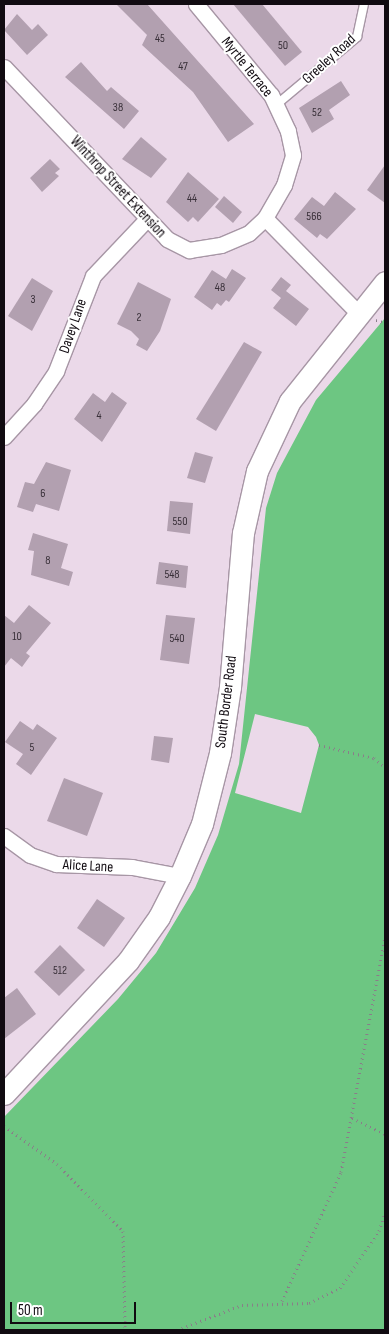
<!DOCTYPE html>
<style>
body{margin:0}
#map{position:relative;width:389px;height:1334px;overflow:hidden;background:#ebd9e9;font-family:"Sofia Sans Condensed",sans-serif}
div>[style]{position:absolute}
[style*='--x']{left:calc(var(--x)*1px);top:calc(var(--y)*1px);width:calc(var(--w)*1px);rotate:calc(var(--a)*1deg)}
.forest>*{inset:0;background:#6dc682}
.building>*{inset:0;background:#b2a0b0}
.path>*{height:3px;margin-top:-1.5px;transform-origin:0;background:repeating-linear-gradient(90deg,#8a7d89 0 1px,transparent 0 5px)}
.roads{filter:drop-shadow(1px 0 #a796a5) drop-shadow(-1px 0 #a796a5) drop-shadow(0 1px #a796a5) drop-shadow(0 -1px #a796a5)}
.lane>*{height:8px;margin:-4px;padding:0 4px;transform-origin:4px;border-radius:4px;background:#fff}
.street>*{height:15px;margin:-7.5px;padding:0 7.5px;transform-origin:7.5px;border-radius:7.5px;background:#fff}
.secondary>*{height:21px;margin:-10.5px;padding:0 10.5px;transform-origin:10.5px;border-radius:10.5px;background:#fff}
span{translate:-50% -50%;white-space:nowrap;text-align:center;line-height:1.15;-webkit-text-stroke:4px #fff;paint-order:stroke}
.number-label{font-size:12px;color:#393039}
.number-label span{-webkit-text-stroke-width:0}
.street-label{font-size:15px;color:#110b11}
.frame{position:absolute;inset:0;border:5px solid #110b11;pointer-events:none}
.scale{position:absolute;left:10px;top:1302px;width:126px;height:22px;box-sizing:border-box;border:2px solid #110b11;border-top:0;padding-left:6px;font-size:15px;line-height:18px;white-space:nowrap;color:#110b11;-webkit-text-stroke:4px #fff;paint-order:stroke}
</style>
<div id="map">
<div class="forest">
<i style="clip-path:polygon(evenodd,385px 318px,385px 1330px,4px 1330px,4px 1117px,118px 999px,156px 953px,195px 888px,218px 835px,239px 764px,266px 508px,277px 473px,316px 400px,385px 318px,255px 714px,308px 727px,316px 737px,319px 745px,301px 813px,235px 793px,255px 714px)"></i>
</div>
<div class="building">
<i style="clip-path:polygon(116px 4px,147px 4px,254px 124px,228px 142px,193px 92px,142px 45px,147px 35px)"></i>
<i style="clip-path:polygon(233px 4px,262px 4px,302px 52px,285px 66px)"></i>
<i style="clip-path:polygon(17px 14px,32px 30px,38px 24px,48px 35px,27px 55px,4px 30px)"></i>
<i style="clip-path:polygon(81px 62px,107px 91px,111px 87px,139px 111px,124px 129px,65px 77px)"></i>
<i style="clip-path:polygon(341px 81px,350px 95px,329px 110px,334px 119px,312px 133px,299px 108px)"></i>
<i style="clip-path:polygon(141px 137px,167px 159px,151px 178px,122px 159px)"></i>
<i style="clip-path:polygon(50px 159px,60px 169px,55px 173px,59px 176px,42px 192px,30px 178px)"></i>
<i style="clip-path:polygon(385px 165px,385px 203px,367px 190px)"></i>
<i style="clip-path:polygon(188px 172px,219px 199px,198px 222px,193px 217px,188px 222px,166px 202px)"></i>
<i style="clip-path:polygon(335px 192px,356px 209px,327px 239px,320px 234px,317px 238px,294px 219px,312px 197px,324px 206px)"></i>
<i style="clip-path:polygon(224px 196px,242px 212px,233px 223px,215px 207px)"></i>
<i style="clip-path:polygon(232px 269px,246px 278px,229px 302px,226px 300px,221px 306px,217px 303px,212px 310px,194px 297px,212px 270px,226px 279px)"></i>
<i style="clip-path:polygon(281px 277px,291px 285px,286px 291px,309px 309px,296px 326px,273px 308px,281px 298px,271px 290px)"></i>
<i style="clip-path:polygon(32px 278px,53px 291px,32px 331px,8px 316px)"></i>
<i style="clip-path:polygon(138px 282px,171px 299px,160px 331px,147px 351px,136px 345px,139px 339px,131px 331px,117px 324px)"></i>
<i style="clip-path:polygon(244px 342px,262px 352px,216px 431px,196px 419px)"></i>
<i style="clip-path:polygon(112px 392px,127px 403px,102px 442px,74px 419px,93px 393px,105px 402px)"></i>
<i style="clip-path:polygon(195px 452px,213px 457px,205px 483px,187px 478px)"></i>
<i style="clip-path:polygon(46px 462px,71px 470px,59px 511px,36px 504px,33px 512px,17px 507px,25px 482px,34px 484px)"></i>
<i style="clip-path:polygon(170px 501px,193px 503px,190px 534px,167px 531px)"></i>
<i style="clip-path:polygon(33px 533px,68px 544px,61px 568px,73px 572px,69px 586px,31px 575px,34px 551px,28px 550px)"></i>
<i style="clip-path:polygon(159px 562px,188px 566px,186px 588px,156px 584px)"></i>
<i style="clip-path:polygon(29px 605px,51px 623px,26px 653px,30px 656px,22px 667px,11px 658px,4px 667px,4px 615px,14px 623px)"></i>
<i style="clip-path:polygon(166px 615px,195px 618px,189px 664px,160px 660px)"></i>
<i style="clip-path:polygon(20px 721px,33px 730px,37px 724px,57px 738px,31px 775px,16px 764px,23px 754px,5px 742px)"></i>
<i style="clip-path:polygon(154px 736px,173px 738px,169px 763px,151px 760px)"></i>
<i style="clip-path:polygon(64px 778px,103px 793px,87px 836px,47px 821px)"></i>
<i style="clip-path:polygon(97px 899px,125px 918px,104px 947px,77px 928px)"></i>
<i style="clip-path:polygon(60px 945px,85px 970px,59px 996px,34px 972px)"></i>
<i style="clip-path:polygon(17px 988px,36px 1014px,4px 1039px,4px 998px)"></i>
</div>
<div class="path">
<i style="--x:376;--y:320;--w:9;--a:18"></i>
<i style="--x:319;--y:745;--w:57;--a:13.3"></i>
<i style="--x:374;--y:758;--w:14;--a:39"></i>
<i style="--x:352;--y:1118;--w:37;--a:26"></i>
<i style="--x:4;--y:1126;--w:65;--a:35.6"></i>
<i style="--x:57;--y:1164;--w:94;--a:45.4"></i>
<i style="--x:123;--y:1231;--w:99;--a:88.8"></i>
<i style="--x:282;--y:1301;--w:142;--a:-65.4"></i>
<i style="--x:341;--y:1172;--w:238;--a:-79.4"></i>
<i style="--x:177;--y:1330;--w:70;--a:-21"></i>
<i style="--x:242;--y:1305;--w:67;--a:-1.7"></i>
<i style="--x:309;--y:1303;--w:34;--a:-26"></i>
<i style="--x:340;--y:1288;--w:69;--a:-55.6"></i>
<i style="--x:379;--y:1231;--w:19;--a:-72"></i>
</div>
<div class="roads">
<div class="lane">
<i style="--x:276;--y:105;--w:106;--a:-40"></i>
<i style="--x:357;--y:37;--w:34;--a:-78"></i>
</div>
<div class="street">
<i style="--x:4;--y:67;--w:237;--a:46.5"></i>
<i style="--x:167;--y:239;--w:25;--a:27"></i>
<i style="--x:189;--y:250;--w:32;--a:-9"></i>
<i style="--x:221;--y:245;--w:30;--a:-23"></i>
<i style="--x:249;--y:233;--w:22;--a:-43"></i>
<i style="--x:265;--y:218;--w:38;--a:-60"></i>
<i style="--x:284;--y:185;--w:31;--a:-73"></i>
<i style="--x:293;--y:155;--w:25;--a:-102"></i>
<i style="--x:288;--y:131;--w:40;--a:-115"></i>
<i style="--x:271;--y:95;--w:118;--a:-129.5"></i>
<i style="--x:265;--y:218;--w:134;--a:45.6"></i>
<i style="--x:4;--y:437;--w:45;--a:-47.7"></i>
<i style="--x:34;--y:404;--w:40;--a:-56"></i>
<i style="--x:56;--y:371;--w:102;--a:-68.7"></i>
<i style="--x:93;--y:276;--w:77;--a:-46.6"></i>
<i style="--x:4;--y:836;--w:32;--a:36"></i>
<i style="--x:30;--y:855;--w:28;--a:19"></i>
<i style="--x:56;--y:864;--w:76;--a:2.3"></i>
<i style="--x:132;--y:867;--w:49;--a:10.6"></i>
</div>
<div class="secondary">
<i style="--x:4;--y:1094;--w:182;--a:-47"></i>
<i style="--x:128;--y:961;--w:54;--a:-54.8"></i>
<i style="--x:159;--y:917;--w:46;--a:-62.9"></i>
<i style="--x:180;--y:876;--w:56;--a:-67.1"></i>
<i style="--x:202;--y:824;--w:73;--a:-75.8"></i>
<i style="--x:220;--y:753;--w:67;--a:-81.4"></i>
<i style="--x:230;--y:687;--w:155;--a:-85.2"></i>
<i style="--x:243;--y:533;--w:64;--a:-77.3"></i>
<i style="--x:257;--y:471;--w:77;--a:-64.8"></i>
<i style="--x:290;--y:401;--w:152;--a:-51.4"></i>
</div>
</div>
<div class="number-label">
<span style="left:160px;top:39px">45</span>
<span style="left:283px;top:46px">50</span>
<span style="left:183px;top:67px">47</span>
<span style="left:118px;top:108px">38</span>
<span style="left:317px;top:113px">52</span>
<span style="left:192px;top:199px">44</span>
<span style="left:314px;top:217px">566</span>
<span style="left:220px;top:288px">48</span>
<span style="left:33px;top:300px">3</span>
<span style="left:139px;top:318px">2</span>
<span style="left:99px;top:416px">4</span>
<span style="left:43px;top:494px">6</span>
<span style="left:180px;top:522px">550</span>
<span style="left:48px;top:561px">8</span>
<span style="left:172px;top:575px">548</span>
<span style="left:17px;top:637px">10</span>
<span style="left:177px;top:639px">540</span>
<span style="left:32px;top:748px">5</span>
<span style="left:60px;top:971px">512</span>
</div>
<div class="street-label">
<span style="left:329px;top:59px;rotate:-42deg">Greeley Road</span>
<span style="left:247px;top:67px;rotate:51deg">Myrtle Terrace</span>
<span style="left:118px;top:187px;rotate:47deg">Winthrop Street Extension</span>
<span style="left:73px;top:326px;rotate:-71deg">Davey Lane</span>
<span style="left:226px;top:702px;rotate:-83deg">South Border Road</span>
<span style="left:88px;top:866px;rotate:3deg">Alice Lane</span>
</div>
<div class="frame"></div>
<div class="scale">50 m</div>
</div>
